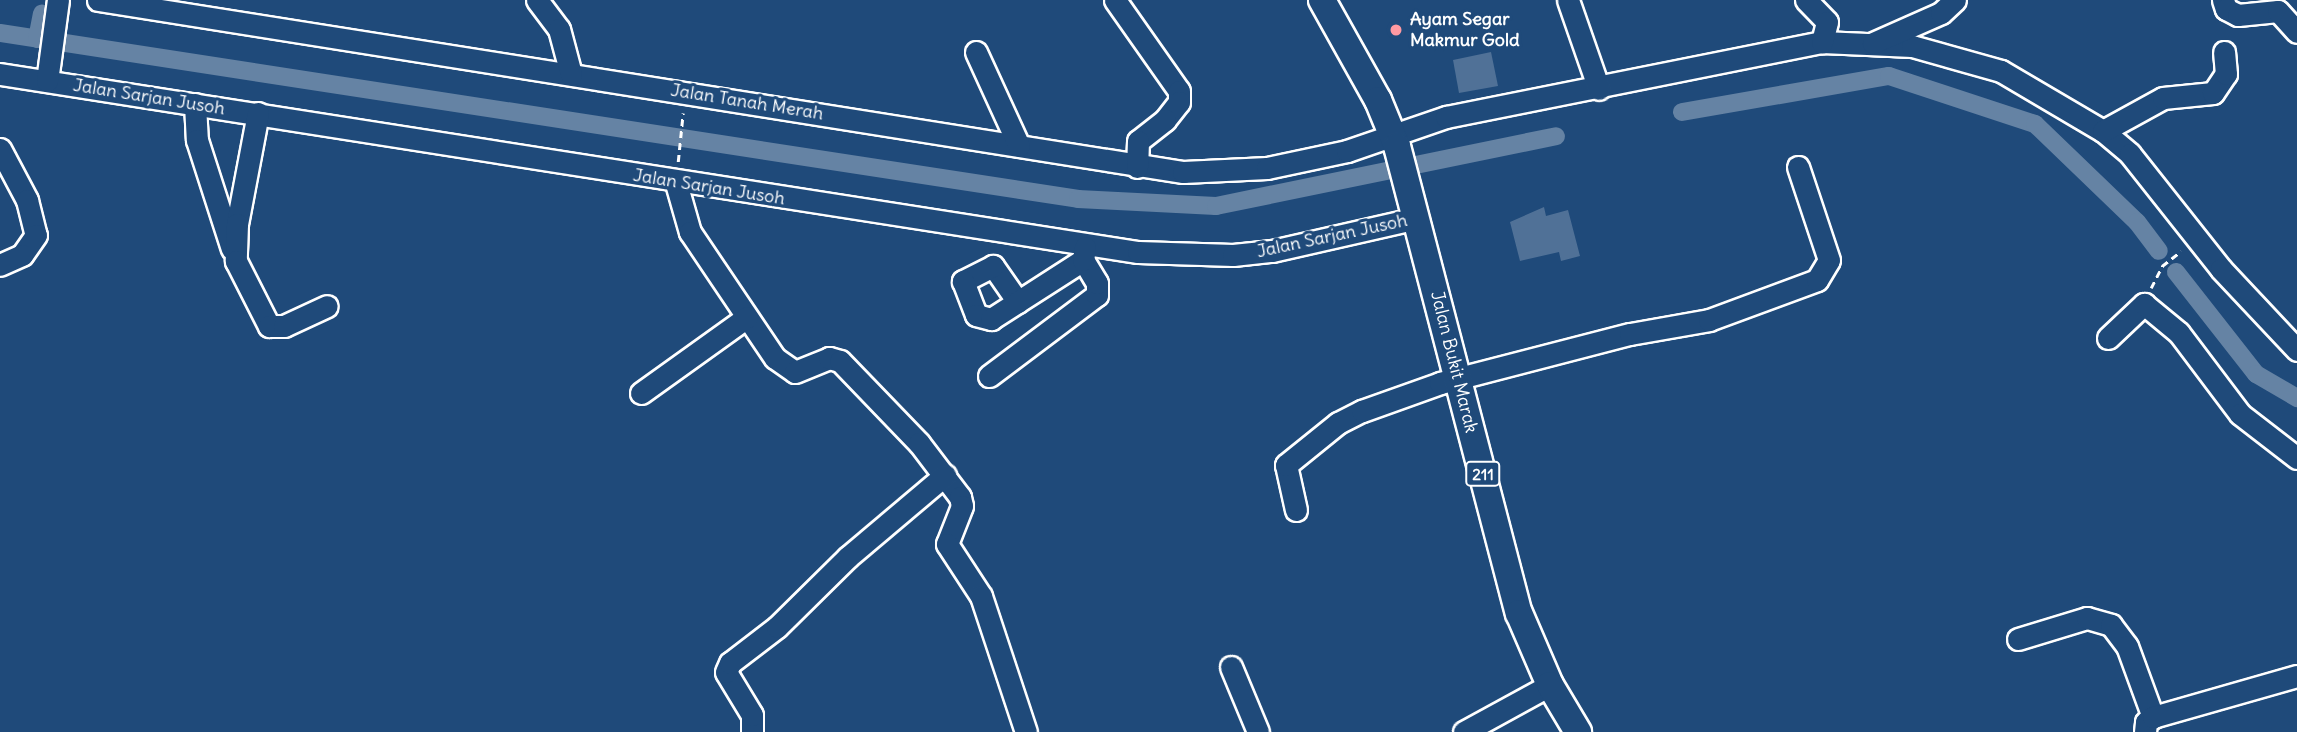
<!DOCTYPE html>
<style>
body{margin:0}
#map{position:relative;width:2297px;height:732px;overflow:hidden;background:#1f4a7a;font-family:Delius,sans-serif}
div>[style]{position:absolute}
[style*='--x']{left:calc(var(--x)*1px);top:calc(var(--y)*1px);width:calc(var(--w)*1px);rotate:calc(var(--a)*1deg)}
.canal>*{height:18px;margin:-9px;padding:0 9px;transform-origin:9px;border-radius:9px;background:#6583a4}
.building>*{inset:0;background:#507197}
.path>*{height:2.5px;margin-top:-1.25px;transform-origin:0;background:repeating-linear-gradient(90deg,#fff 0 7px,transparent 0 12px)}
.roads{filter:drop-shadow(2px 0 #fff) drop-shadow(-2px 0 #fff) drop-shadow(0 2px #fff) drop-shadow(0 -2px #fff)}
.minor>*{height:21px;margin:-10.5px;padding:0 10.5px;transform-origin:10.5px;border-radius:10.5px;background:#1f4a7a}
.major>*{height:26px;margin:-13px;padding:0 13px;transform-origin:13px;border-radius:13px;background:#1f4a7a}
.dots>*{width:19px;height:19px;translate:-50% -50%;box-sizing:border-box;border:4px solid #1f4a7a;border-radius:50%}
span{translate:-50% -50%;white-space:nowrap;text-align:center;line-height:1.15;-webkit-text-stroke:6px #1f4a7a;paint-order:stroke}
.shield-label span{padding:2px 5px;background:#1f4a7a;border:2px solid;border-radius:5px;-webkit-text-stroke-width:0}
.shield-label{font-size:16px;color:#fff;font-weight:700}
.poi-label{font-size:18px;color:#fff;font-weight:700}
.left{translate:0 -50%;text-align:left}
.street-label{font-size:18px;color:#fff}
</style>
<div id="map">
<div class="canal">
<i style="--x:0;--y:33;--w:1091;--a:8.75"></i>
<i style="--x:1078;--y:199;--w:138;--a:2.9"></i>
<i style="--x:1216;--y:206;--w:347;--a:-11.6"></i>
<i style="--x:37;--y:39;--w:26;--a:-79"></i>
<i style="--x:1682;--y:112;--w:210;--a:-9.9"></i>
<i style="--x:1889;--y:76;--w:154;--a:18.2"></i>
<i style="--x:2035;--y:124;--w:141;--a:43.9"></i>
<i style="--x:2137;--y:222;--w:36;--a:53"></i>
<i style="--x:2176;--y:272;--w:130;--a:51.9"></i>
<i style="--x:2256;--y:374;--w:48;--a:30.3"></i>
</div>
<div class="building">
<i style="clip-path:polygon(1491px 52px,1498px 86px,1459px 93px,1453px 60px)"></i>
<i style="clip-path:polygon(1544px 207px,1546px 216px,1568px 210px,1580px 256px,1561px 261px,1559px 252px,1520px 261px,1510px 222px)"></i>
</div>
<div class="path">
<i style="--x:678;--y:162;--w:49;--a:-84.2"></i>
<i style="--x:2151;--y:288;--w:25;--a:-63"></i>
<i style="--x:2162;--y:266;--w:24;--a:-38"></i>
</div>
<div class="roads">
<div class="minor">
<i style="--x:98;--y:0;--w:1099;--a:9.01"></i>
<i style="--x:1183;--y:172;--w:84;--a:-2.7"></i>
<i style="--x:1267;--y:168;--w:82;--a:-12"></i>
<i style="--x:1347;--y:151;--w:105;--a:-19"></i>
<i style="--x:1446;--y:117;--w:383;--a:-11.3"></i>
<i style="--x:1822;--y:42;--w:90;--a:2.5"></i>
<i style="--x:1912;--y:46;--w:92;--a:15.7"></i>
<i style="--x:2001;--y:71;--w:118;--a:30.5"></i>
<i style="--x:2103;--y:131;--w:35;--a:40"></i>
<i style="--x:2130;--y:154;--w:147;--a:51.6"></i>
<i style="--x:2221;--y:269;--w:111;--a:46.8"></i>
<i style="--x:537;--y:0;--w:36;--a:53"></i>
<i style="--x:559;--y:29;--w:47;--a:75.1"></i>
<i style="--x:1115;--y:0;--w:111;--a:54.9"></i>
<i style="--x:1179;--y:91;--w:11;--a:90"></i>
<i style="--x:1179;--y:102;--w:23;--a:128"></i>
<i style="--x:1165;--y:120;--w:34;--a:142"></i>
<i style="--x:1138;--y:141;--w:26;--a:92"></i>
<i style="--x:1568;--y:0;--w:94;--a:70.8"></i>
<i style="--x:1806;--y:0;--w:30;--a:46"></i>
<i style="--x:1827;--y:22;--w:21;--a:104"></i>
<i style="--x:2223;--y:0;--w:9;--a:72"></i>
<i style="--x:2226;--y:9;--w:13;--a:27"></i>
<i style="--x:2238;--y:15;--w:40;--a:-5.7"></i>
<i style="--x:2278;--y:11;--w:28;--a:48"></i>
<i style="--x:1873;--y:43;--w:74;--a:-23.8"></i>
<i style="--x:1941;--y:13;--w:19;--a:-43"></i>
<i style="--x:976;--y:52;--w:103;--a:65.4"></i>
<i style="--x:0;--y:74;--w:1152;--a:8.89"></i>
<i style="--x:1138;--y:252;--w:95;--a:1.8"></i>
<i style="--x:1233;--y:255;--w:39;--a:-6"></i>
<i style="--x:1272;--y:251;--w:149;--a:-12.8"></i>
<i style="--x:47;--y:81;--w:82;--a:-82.3"></i>
<i style="--x:195;--y:104;--w:36;--a:87"></i>
<i style="--x:197;--y:140;--w:114;--a:72.2"></i>
<i style="--x:258;--y:113;--w:113;--a:100.7"></i>
<i style="--x:237;--y:224;--w:37;--a:92"></i>
<i style="--x:236;--y:261;--w:73;--a:63.1"></i>
<i style="--x:269;--y:326;--w:15;--a:0"></i>
<i style="--x:284;--y:326;--w:47;--a:-24.9"></i>
<i style="--x:2103;--y:131;--w:68;--a:-28.8"></i>
<i style="--x:2163;--y:98;--w:50;--a:-5.7"></i>
<i style="--x:2213;--y:93;--w:23;--a:-56"></i>
<i style="--x:2226;--y:74;--w:22;--a:-95"></i>
<i style="--x:0;--y:149;--w:58;--a:62.1"></i>
<i style="--x:27;--y:200;--w:36;--a:76"></i>
<i style="--x:36;--y:235;--w:24;--a:125"></i>
<i style="--x:22;--y:255;--w:24;--a:156"></i>
<i style="--x:676;--y:183;--w:51;--a:74.1"></i>
<i style="--x:690;--y:232;--w:152;--a:56"></i>
<i style="--x:775;--y:358;--w:24;--a:35"></i>
<i style="--x:795;--y:372;--w:37;--a:-22"></i>
<i style="--x:829;--y:358;--w:11;--a:15"></i>
<i style="--x:840;--y:361;--w:114;--a:46.1"></i>
<i style="--x:919;--y:443;--w:68;--a:52.8"></i>
<i style="--x:960;--y:497;--w:9;--a:77"></i>
<i style="--x:962;--y:506;--w:41;--a:111.5"></i>
<i style="--x:947;--y:544;--w:62;--a:56.8"></i>
<i style="--x:981;--y:596;--w:143;--a:71.7"></i>
<i style="--x:1018;--y:302;--w:44;--a:-124.8"></i>
<i style="--x:993;--y:266;--w:34;--a:153"></i>
<i style="--x:963;--y:281;--w:36;--a:69"></i>
<i style="--x:976;--y:315;--w:16;--a:15"></i>
<i style="--x:991;--y:319;--w:109;--a:-32.7"></i>
<i style="--x:2108;--y:338;--w:50;--a:-43.4"></i>
<i style="--x:2144;--y:304;--w:45;--a:39.6"></i>
<i style="--x:2179;--y:333;--w:101;--a:53"></i>
<i style="--x:2240;--y:414;--w:72;--a:37.7"></i>
<i style="--x:989;--y:376;--w:135;--a:-36.9"></i>
<i style="--x:1097;--y:295;--w:12;--a:-90"></i>
<i style="--x:1097;--y:283;--w:27;--a:-121"></i>
<i style="--x:1083;--y:260;--w:13;--a:-81"></i>
<i style="--x:641;--y:393;--w:130;--a:-35.6"></i>
<i style="--x:1296;--y:510;--w:46;--a:-102.5"></i>
<i style="--x:1286;--y:465;--w:67;--a:-38.9"></i>
<i style="--x:1338;--y:423;--w:27;--a:-27"></i>
<i style="--x:1362;--y:411;--w:83;--a:-19.7"></i>
<i style="--x:1440;--y:383;--w:196;--a:-14.5"></i>
<i style="--x:1630;--y:334;--w:80;--a:-10"></i>
<i style="--x:1709;--y:320;--w:115;--a:-20.3"></i>
<i style="--x:1817;--y:280;--w:23;--a:-59"></i>
<i style="--x:1829;--y:260;--w:98;--a:-108.4"></i>
<i style="--x:2018;--y:639;--w:72;--a:-16.9"></i>
<i style="--x:2087;--y:618;--w:25;--a:16"></i>
<i style="--x:2111;--y:625;--w:26;--a:53"></i>
<i style="--x:2127;--y:646;--w:76;--a:69.9"></i>
<i style="--x:1231;--y:667;--w:70;--a:67.4"></i>
<i style="--x:752;--y:732;--w:17;--a:-90"></i>
<i style="--x:752;--y:715;--w:50;--a:-121.2"></i>
<i style="--x:726;--y:672;--w:10;--a:-66"></i>
<i style="--x:730;--y:663;--w:59;--a:-37.5"></i>
<i style="--x:777;--y:627;--w:100;--a:-44.6"></i>
<i style="--x:848;--y:557;--w:127;--a:-40.2"></i>
<i style="--x:1464;--y:732;--w:98;--a:-28.7"></i>
<i style="--x:2145;--y:732;--w:10;--a:-84"></i>
<i style="--x:2146;--y:722;--w:9;--a:-36"></i>
<i style="--x:2153;--y:717;--w:150;--a:-15.9"></i>
</div>
<div class="major">
<i style="--x:1322;--y:0;--w:115;--a:60.8"></i>
<i style="--x:1378;--y:100;--w:50;--a:67.6"></i>
<i style="--x:1397;--y:146;--w:483;--a:75.4"></i>
<i style="--x:1519;--y:613;--w:78;--a:66.7"></i>
<i style="--x:1550;--y:685;--w:55;--a:59.2"></i>
</div>
</div>
<div class="dots">
<i style="left:1396px;top:30px;background:#ff9aa2"></i>
</div>
<div class="shield-label">
<span style="left:1483px;top:474px">211</span>
</div>
<div class="poi-label">
<span class="left" style="left:1410px;top:30px">Ayam Segar<br>Makmur Gold</span>
</div>
<div class="street-label">
<span style="left:149px;top:97px;rotate:9deg">Jalan Sarjan Jusoh</span>
<span style="left:747px;top:102px;rotate:9deg">Jalan Tanah Merah</span>
<span style="left:709px;top:187px;rotate:9deg">Jalan Sarjan Jusoh</span>
<span style="left:1332px;top:236px;rotate:-12deg">Jalan Sarjan Jusoh</span>
<span style="left:1454px;top:362px;rotate:76deg">Jalan Bukit Marak</span>
</div>
</div>
